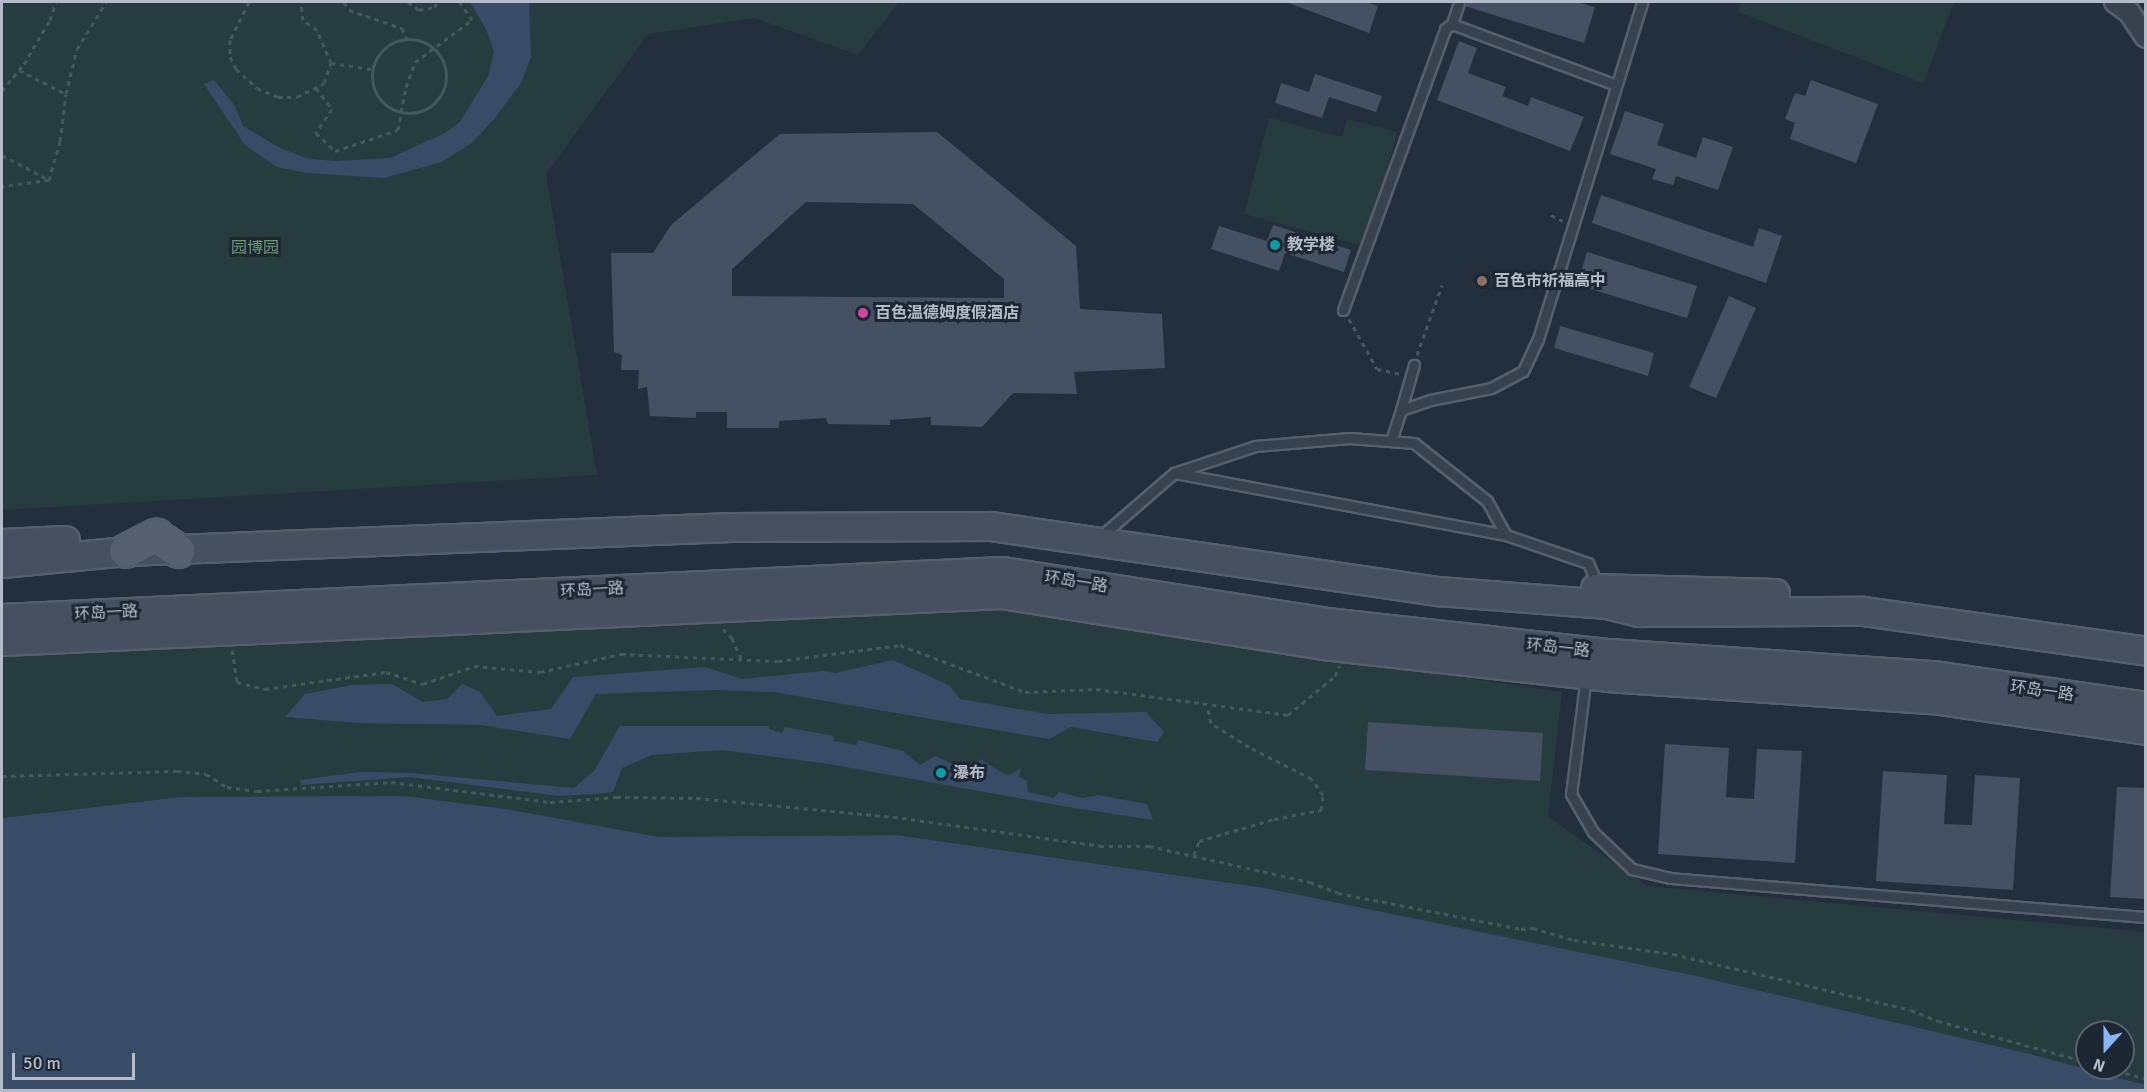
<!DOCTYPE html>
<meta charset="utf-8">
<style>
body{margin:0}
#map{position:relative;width:2147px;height:1092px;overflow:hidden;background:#242f3e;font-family:Signika,"Noto Sans SC",sans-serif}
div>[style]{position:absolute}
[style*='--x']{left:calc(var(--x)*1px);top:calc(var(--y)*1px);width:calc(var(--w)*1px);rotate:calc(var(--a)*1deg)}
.green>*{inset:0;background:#263c3f}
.water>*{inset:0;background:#394c67}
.building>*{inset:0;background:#455162}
.path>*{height:3px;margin-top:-1.5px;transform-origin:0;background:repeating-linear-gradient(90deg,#44595c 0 4.5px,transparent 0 9px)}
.path>.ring{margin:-1.5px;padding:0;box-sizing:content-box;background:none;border:3px solid #44595c;border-radius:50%}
.roads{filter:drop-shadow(2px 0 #565f6c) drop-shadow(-2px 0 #565f6c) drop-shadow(0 2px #565f6c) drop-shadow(0 -2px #565f6c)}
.lane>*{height:9px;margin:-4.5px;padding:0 4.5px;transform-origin:4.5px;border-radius:4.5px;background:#38414e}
.street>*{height:20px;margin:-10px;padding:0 10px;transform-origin:10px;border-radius:10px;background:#38414e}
.secondary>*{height:27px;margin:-13.5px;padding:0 13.5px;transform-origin:13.5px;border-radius:13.5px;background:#465061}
.primary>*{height:32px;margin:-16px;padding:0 16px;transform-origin:16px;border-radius:16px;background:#56606e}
.path-bridge>*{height:3px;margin-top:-1.5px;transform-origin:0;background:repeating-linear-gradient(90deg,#44595c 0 4.5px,transparent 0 9px)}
.dots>*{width:16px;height:16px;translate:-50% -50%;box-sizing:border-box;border:3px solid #1d2633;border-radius:50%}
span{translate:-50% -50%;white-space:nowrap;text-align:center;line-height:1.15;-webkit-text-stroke:6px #1d2633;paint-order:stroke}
.poi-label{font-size:16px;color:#b4bcc9;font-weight:700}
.left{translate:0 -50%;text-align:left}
.park-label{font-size:16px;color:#6b9a76}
.street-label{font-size:16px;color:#b4bcc9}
.frame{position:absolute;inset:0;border:3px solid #b4bcc9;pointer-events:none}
.north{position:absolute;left:2075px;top:1020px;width:60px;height:60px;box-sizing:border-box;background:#1d2633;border:2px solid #59626f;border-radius:50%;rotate:201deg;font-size:16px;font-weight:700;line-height:24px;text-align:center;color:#b4bcc9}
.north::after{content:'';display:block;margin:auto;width:21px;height:27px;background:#8ab4f8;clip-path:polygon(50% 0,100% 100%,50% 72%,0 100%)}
.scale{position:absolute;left:12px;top:1053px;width:123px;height:27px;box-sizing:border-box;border:3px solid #b4bcc9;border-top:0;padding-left:8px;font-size:18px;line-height:21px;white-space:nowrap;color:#b4bcc9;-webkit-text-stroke:4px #1d2633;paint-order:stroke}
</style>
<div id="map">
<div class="green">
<i style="clip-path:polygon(2px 2px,899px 2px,858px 55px,754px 18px,648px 34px,546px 174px,597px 475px,2px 510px)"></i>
<i style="clip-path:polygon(1742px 2px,1954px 2px,1923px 83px,1738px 12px)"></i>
<i style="clip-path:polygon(1269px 118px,1342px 137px,1347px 119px,1397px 132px,1367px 247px,1244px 214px)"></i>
<i style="clip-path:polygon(evenodd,996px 608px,1562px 692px,1548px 817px,1647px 886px,2145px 932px,2145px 1085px,2030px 1054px,1697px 976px,1265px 888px,896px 835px,659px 837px,506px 809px,181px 797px,2px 818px,2px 651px,644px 621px,996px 608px,2087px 1032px,2123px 1032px,2123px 1068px,2087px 1068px,2087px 1032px)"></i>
</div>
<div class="water">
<i style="clip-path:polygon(470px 2px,529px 2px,531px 57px,521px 83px,494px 119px,473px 142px,442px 162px,384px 178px,306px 173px,277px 167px,245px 145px,204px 84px,214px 80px,235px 106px,243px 126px,280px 148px,310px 159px,336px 161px,390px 158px,445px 133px,460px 122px,488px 76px,494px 52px,486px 29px)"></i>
<i style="clip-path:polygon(893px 660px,949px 685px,960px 699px,1048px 714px,1146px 712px,1164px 732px,1157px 742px,1071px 727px,1049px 739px,773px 692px,715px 690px,596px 694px,570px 739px,480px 725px,359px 723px,285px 717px,305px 694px,352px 685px,392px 684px,423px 702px,447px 699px,462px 684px,480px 692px,497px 716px,551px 709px,573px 677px,705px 667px,742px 679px,823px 671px,835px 673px)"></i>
<i style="clip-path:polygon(620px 726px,769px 726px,769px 729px,782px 733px,785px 727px,834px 736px,834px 741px,857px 745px,858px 740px,903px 751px,920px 765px,935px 756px,961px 768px,976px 768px,980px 759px,1008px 776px,1021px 768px,1019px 777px,1027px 781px,1028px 792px,1054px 798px,1059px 792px,1083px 798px,1098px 795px,1147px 804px,1153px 820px,1068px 807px,829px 764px,722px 750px,652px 755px,622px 768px,613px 792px,596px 794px,559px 796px,410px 777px,301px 785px,300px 780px,360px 772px,411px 773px,574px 788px,594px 771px)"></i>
<i style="clip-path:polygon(404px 796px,506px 809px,659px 837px,896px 835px,1265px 888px,1697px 976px,2030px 1054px,2145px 1085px,2145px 1090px,2px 1090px,2px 818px,181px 797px)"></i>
</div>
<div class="building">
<i style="clip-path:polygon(1286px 2px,1365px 2px,1378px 6px,1369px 33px)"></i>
<i style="clip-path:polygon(1466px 2px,1576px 2px,1595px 7px,1584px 43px,1465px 6px)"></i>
<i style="clip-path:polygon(1459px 41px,1477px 48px,1468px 73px,1506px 87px,1502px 96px,1528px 106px,1531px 97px,1584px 117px,1570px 151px,1437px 100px)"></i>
<i style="clip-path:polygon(1315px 74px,1382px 96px,1376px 112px,1329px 97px,1322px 118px,1275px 103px,1281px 83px,1309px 92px)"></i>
<i style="clip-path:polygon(1811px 80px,1878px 104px,1856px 163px,1790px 139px,1795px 123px,1785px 119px,1795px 93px,1805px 96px)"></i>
<i style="clip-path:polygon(1625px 111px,1664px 124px,1657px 145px,1696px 158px,1703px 137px,1733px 147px,1718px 190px,1676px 176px,1673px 185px,1652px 179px,1656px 169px,1610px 154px)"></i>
<i style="clip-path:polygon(evenodd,937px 132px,1076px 246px,1080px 309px,1162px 314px,1165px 368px,1074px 372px,1077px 394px,1013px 393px,982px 427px,931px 425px,931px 417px,890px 420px,890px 425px,828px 424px,826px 418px,779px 421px,779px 428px,727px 428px,727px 412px,696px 412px,696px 418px,650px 416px,647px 387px,638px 389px,639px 370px,621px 370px,622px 355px,614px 352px,611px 253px,653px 253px,671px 225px,780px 134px,937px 132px,806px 202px,913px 204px,1004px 279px,1004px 298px,732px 296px,732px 269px,806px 202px)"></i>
<i style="clip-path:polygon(1601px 195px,1753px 247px,1759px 228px,1782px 236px,1766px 283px,1592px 223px)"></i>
<i style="clip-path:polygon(1273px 225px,1351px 250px,1344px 272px,1285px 253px,1279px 271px,1211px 249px,1219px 226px,1267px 241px)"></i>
<i style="clip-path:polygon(1587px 252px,1697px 286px,1687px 318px,1577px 285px)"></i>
<i style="clip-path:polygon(1729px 296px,1756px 308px,1716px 398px,1689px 387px)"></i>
<i style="clip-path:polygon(1560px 326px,1654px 353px,1648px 376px,1554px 348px)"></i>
<i style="clip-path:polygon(1368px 722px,1543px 733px,1540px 781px,1365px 770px)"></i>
<i style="clip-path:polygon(1665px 744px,1729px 748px,1726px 797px,1754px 799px,1757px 749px,1802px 751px,1795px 863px,1658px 854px)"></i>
<i style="clip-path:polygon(1883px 771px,1947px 775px,1944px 824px,1972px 825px,1975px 775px,2020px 778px,2013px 890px,1876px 881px)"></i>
<i style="clip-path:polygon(2117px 787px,2145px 788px,2145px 899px,2110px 897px)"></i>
</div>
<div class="path">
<i style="--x:249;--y:2;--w:42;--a:116.6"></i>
<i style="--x:230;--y:40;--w:17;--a:90"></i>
<i style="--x:230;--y:57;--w:13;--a:63"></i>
<i style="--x:236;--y:69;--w:28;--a:42"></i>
<i style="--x:257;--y:88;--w:23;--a:23"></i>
<i style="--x:278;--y:97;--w:19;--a:0"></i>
<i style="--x:297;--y:97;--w:30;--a:-27"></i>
<i style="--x:324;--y:83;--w:21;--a:-71"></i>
<i style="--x:331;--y:63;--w:36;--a:-113"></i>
<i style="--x:317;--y:30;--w:17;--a:-144"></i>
<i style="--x:303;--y:20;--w:18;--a:-96"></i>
<i style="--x:344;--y:2;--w:9;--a:58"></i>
<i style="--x:349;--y:10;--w:56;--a:18.8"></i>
<i style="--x:402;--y:28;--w:12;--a:66"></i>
<i style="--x:408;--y:2;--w:14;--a:36"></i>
<i style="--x:419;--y:10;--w:15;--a:-11"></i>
<i style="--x:434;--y:7;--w:7;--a:-45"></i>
<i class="ring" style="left:372px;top:39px;width:71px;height:71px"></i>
<i style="--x:331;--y:63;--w:41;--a:8.3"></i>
<i style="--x:19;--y:70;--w:53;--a:27.1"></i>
<i style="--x:2;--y:91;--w:35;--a:-51"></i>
<i style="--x:24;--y:64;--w:51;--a:-59.4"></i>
<i style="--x:50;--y:20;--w:19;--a:-72"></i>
<i style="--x:2;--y:155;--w:53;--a:28"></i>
<i style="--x:49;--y:180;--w:47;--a:172.7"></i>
<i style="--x:49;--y:180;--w:41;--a:-74.2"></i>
<i style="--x:60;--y:141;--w:47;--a:-82.7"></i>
<i style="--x:66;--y:94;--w:46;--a:-76.3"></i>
<i style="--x:77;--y:49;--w:55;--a:-58.3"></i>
<i style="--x:1551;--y:215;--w:13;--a:27"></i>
<i style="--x:1349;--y:319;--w:57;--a:60.8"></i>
<i style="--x:1377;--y:369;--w:24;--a:12"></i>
<i style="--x:1417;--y:355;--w:74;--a:-70.3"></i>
<i style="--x:723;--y:629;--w:13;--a:45"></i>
<i style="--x:732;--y:638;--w:24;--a:66"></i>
<i style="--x:232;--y:650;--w:32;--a:81"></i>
<i style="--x:237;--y:682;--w:29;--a:14"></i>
<i style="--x:265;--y:689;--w:122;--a:-8"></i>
<i style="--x:386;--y:672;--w:39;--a:18"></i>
<i style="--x:423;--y:684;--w:54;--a:-19.4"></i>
<i style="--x:474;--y:666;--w:66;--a:5.2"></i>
<i style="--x:540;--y:672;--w:83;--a:-12.5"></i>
<i style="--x:621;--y:654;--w:157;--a:2.6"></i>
<i style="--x:778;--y:661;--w:123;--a:-7.5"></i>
<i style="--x:900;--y:645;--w:134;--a:20.6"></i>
<i style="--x:1025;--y:692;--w:71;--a:-2.4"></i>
<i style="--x:1096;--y:689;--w:194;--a:7.7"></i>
<i style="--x:1288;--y:715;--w:61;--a:-39.7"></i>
<i style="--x:1335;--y:676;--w:11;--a:-68"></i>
<i style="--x:2;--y:776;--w:175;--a:-1.6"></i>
<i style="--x:177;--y:771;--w:29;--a:6"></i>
<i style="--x:206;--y:774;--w:25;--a:32"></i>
<i style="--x:227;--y:787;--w:30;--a:8"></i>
<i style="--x:257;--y:791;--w:134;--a:-3.8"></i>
<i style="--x:391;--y:782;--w:160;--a:7.2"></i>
<i style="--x:550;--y:802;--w:66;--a:-4.3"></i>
<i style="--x:616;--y:797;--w:80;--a:0.7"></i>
<i style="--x:696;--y:798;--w:207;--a:5.5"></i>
<i style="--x:902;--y:818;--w:200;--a:8"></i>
<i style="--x:1100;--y:846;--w:49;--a:0"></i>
<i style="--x:1149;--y:846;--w:165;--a:12.6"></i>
<i style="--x:1310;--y:882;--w:30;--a:21"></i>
<i style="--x:1338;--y:893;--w:187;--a:11.1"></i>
<i style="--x:1521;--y:929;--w:12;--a:-5"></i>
<i style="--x:1533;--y:928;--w:43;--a:16.3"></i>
<i style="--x:1574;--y:940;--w:100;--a:8"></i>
<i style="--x:1673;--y:954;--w:244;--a:13.2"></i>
<i style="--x:1911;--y:1010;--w:29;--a:22"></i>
<i style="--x:1938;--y:1021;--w:155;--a:15.4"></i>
<i style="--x:1194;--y:855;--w:15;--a:-70"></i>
<i style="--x:1199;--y:841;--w:78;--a:-16.3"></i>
<i style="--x:1274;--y:819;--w:48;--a:-10.8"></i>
<i style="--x:1321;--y:810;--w:15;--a:-82"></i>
<i style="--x:1323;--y:795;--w:19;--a:-125"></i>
<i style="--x:1312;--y:779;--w:71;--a:-153.1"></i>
<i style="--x:1249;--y:747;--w:45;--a:-147.7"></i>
<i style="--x:1211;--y:723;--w:17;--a:-103"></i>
<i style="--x:2108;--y:1068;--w:40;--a:16"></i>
</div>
<div class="roads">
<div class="lane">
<i style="--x:1452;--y:24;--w:175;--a:20.4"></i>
<i style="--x:1343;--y:310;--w:299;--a:-70"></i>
<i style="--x:1445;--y:29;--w:9;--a:-36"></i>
<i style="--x:1452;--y:24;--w:23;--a:-72"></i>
<i style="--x:1401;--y:410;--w:47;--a:-73.9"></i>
<i style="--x:1391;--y:441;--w:33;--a:-72"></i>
<i style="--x:1401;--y:410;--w:31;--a:-19"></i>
<i style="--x:1430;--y:400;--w:62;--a:-11.1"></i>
<i style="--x:1491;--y:388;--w:36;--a:-28"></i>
<i style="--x:1523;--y:371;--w:35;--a:-65"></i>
<i style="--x:1538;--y:339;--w:353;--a:-72.8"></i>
<i style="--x:1175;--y:473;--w:337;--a:10.6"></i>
<i style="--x:1100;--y:537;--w:98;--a:-40.9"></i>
<i style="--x:1174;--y:473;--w:85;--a:-18.4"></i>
<i style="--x:1255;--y:446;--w:95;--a:-4.8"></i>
<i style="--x:1350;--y:438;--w:64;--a:4.5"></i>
<i style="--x:1414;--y:443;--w:93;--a:38.5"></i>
<i style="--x:1487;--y:501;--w:39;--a:61"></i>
<i style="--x:1506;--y:535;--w:87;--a:18.9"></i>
<i style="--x:1588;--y:563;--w:24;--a:66"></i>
<i style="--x:1586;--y:676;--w:119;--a:97.2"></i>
<i style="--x:1571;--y:794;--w:44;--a:59.9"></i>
<i style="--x:1593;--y:832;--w:54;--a:43.5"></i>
<i style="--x:1632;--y:869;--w:39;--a:13"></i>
<i style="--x:1670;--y:878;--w:478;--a:4.7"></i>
</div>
<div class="street">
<i style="--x:2115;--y:2;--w:17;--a:36"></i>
<i style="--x:2129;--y:12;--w:30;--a:56"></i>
</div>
<div class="secondary">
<i style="--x:2;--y:543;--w:63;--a:-2.7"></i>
<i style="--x:2;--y:563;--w:125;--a:-5.5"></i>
<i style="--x:126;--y:551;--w:605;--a:-2.27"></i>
<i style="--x:731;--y:527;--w:260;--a:-0.2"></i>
<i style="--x:991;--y:526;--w:452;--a:8.3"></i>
<i style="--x:1438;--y:591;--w:169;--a:4.4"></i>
<i style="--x:1606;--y:604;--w:34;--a:14"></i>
<i style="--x:1639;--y:612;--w:224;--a:-0.3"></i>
<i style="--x:1863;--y:611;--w:286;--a:8"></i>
<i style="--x:1595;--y:588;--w:180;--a:1.6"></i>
<i style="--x:2;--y:618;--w:1001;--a:-2.69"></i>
<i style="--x:1002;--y:571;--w:328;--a:8.9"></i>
<i style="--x:1326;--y:622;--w:285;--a:6.3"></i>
<i style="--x:1609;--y:653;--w:326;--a:3.9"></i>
<i style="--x:1934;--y:675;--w:214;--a:8.3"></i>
<i style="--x:2;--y:641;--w:1000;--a:-2.69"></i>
<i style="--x:1001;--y:594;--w:326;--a:9"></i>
<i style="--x:1323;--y:645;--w:286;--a:6.4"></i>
<i style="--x:1607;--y:677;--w:326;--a:3.9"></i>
<i style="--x:1932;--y:699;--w:216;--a:8.2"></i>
</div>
<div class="primary">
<i style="--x:126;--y:551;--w:34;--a:-27"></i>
<i style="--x:156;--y:536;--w:27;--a:34"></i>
</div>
</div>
<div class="path-bridge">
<i style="--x:316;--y:88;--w:26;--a:53"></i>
<i style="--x:332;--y:109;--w:29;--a:124"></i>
<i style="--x:316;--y:133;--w:26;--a:43"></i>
<i style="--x:335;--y:151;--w:66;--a:-18.4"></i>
<i style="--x:398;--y:130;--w:44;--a:-79.5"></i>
<i style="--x:406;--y:87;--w:27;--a:-70"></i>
<i style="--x:415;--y:62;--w:71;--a:-36.4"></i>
<i style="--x:472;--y:20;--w:22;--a:-124"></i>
</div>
<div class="dots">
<i style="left:1275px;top:245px;background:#0f9aa8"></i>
<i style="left:1482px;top:281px;background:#8d6e63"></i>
<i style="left:863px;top:313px;background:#d1479c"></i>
<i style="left:941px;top:773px;background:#0f9aa8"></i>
</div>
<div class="poi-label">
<span class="left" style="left:1287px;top:245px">教学楼</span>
<span class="left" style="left:1494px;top:281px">百色市祈福高中</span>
<span class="left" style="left:875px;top:313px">百色温德姆度假酒店</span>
<span class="left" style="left:953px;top:773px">瀑布</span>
</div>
<div class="park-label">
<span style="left:255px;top:248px">园博园</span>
</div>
<div class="street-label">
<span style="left:1076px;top:582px;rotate:9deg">环岛一路</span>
<span style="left:592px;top:590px;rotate:-3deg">环岛一路</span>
<span style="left:106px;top:613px;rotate:-3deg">环岛一路</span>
<span style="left:1558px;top:648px;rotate:6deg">环岛一路</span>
<span style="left:2042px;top:691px;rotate:8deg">环岛一路</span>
</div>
<div class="frame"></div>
<div class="north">N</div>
<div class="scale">50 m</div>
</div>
